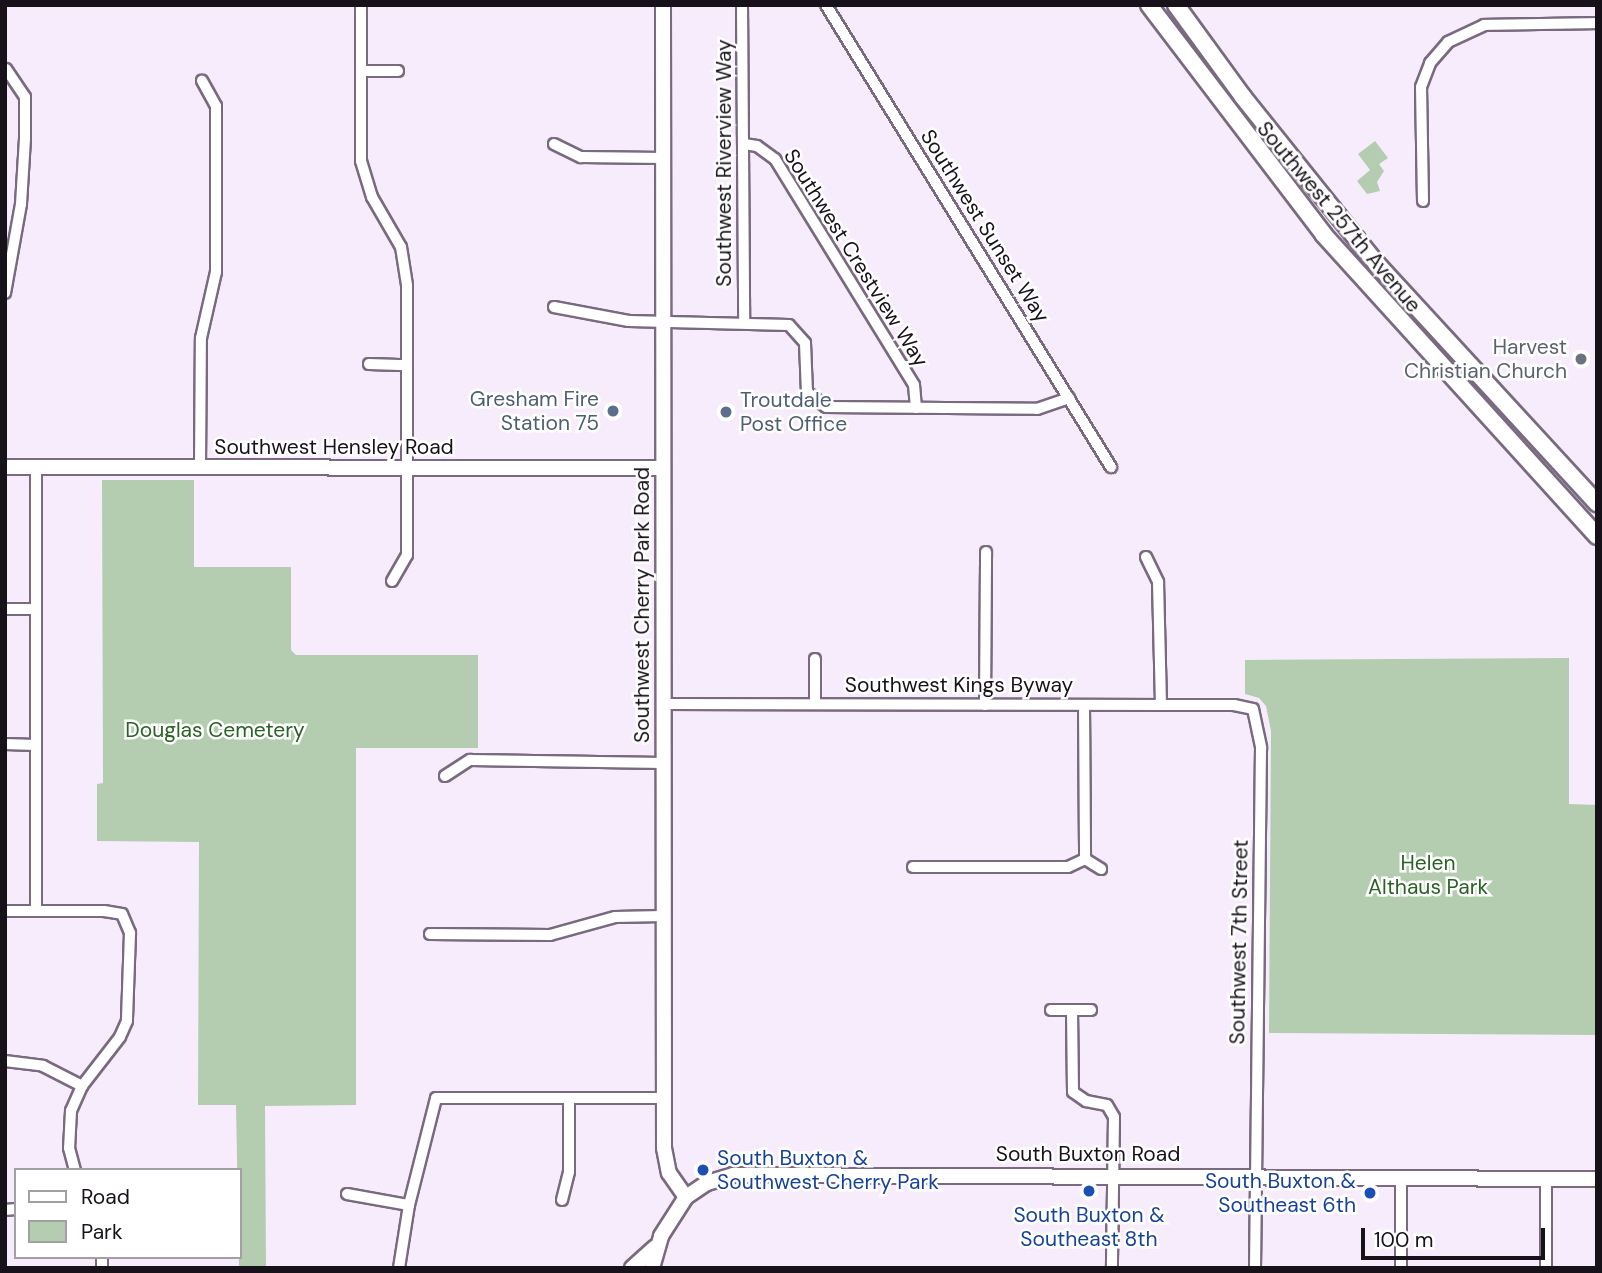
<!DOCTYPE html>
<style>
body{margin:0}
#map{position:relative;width:1602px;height:1273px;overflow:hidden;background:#f7ecfc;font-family:"DM Sans",sans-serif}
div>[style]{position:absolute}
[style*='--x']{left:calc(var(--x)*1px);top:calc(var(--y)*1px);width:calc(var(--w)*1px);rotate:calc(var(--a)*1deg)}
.green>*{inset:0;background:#b4cdb0}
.roads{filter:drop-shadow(2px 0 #7a6a80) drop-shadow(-2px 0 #7a6a80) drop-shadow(0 2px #7a6a80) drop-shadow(0 -2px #7a6a80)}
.street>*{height:10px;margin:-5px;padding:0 5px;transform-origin:5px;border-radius:5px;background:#fff}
.secondary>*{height:14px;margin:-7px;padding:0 7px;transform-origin:7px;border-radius:7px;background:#fff}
.primary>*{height:16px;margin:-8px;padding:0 8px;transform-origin:8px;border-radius:8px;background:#fff}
.dots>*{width:19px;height:19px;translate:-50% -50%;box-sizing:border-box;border:4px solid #fff;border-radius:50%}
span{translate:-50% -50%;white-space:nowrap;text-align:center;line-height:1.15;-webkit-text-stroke:5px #fff;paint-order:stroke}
.street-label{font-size:21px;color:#17111a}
.worship-label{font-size:21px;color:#5b616d}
.right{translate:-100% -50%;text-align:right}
.service-label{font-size:21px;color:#4e5e75}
.left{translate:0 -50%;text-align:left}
.park-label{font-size:21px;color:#2a6124}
.transit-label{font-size:21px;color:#164399}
.frame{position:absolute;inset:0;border:7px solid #17111a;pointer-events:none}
.legend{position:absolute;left:14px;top:1168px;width:228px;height:91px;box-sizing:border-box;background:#fff;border:2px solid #a2a0a3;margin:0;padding:9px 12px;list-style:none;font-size:21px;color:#17111a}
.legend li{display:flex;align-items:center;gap:14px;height:35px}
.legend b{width:35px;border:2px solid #a2a0a3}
.scale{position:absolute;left:1361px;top:1228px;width:184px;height:32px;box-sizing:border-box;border:4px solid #17111a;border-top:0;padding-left:9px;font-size:21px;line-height:24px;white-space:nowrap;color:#17111a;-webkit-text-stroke:5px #fff;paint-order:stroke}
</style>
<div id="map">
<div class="green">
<i style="clip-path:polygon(1375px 141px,1388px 158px,1379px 164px,1384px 171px,1377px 182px,1380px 191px,1367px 194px,1357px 181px,1370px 170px,1358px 154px)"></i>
<i style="clip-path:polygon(102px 480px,194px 480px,194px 567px,291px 567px,291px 650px,296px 655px,478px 655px,478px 748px,356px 748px,356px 1105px,265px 1106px,266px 1268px,239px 1268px,236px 1105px,198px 1105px,199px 842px,97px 841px,97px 784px,103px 783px)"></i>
<i style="clip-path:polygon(1569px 658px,1569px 804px,1597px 805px,1597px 1035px,1269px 1033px,1271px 731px,1266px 706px,1259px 698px,1245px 694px,1245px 660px)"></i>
</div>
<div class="roads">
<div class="street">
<i style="--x:361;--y:5;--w:156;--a:90"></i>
<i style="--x:361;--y:161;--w:38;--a:73"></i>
<i style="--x:372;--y:197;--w:58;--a:59.9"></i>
<i style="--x:401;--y:247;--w:39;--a:81"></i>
<i style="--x:407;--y:286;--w:269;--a:90"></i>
<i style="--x:407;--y:555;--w:30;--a:120"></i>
<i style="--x:742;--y:5;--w:316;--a:89.6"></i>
<i style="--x:826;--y:5;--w:543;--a:58.33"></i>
<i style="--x:362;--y:71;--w:36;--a:0"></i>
<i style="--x:554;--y:144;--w:30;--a:26"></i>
<i style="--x:581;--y:157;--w:82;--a:0.7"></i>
<i style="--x:744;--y:144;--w:13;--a:9"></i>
<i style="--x:757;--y:146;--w:22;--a:36"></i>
<i style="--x:775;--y:159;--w:265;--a:58.4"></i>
<i style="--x:914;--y:385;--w:23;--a:85"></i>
<i style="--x:1423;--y:201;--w:114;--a:-91"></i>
<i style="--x:1421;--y:87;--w:26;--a:-69"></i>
<i style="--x:1430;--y:63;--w:28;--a:-49"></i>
<i style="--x:1448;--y:42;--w:40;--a:-25"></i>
<i style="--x:1484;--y:25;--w:113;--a:-1"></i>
<i style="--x:5;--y:293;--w:90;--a:-79.8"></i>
<i style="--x:21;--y:204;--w:65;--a:-86.5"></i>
<i style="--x:25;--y:139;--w:42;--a:-90"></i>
<i style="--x:25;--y:97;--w:34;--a:-124"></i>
<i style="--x:554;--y:307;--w:76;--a:10.6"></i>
<i style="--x:629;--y:321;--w:160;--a:1.4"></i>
<i style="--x:789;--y:325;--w:24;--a:48"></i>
<i style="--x:805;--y:343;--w:49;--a:87.7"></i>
<i style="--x:807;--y:392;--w:24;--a:38"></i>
<i style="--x:826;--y:407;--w:211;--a:0.5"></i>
<i style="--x:1037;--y:409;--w:34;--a:-19"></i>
<i style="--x:369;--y:364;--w:38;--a:2"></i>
<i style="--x:200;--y:467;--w:129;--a:-89.6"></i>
<i style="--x:201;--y:338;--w:68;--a:-77.2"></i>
<i style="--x:216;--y:272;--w:166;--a:-90"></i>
<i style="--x:216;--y:106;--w:29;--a:-119"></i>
<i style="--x:1146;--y:557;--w:28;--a:64"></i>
<i style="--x:1158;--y:582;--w:123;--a:88.6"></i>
<i style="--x:5;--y:609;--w:31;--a:0"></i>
<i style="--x:663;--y:704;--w:571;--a:0.1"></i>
<i style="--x:1234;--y:705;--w:19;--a:12"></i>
<i style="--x:1253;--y:709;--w:40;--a:78"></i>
<i style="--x:1261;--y:748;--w:520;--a:90.66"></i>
<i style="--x:815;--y:704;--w:45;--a:-90"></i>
<i style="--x:985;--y:705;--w:153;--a:-89.6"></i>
<i style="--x:1084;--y:705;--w:154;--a:89.6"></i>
<i style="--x:5;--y:744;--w:31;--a:2"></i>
<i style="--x:445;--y:776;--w:30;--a:-33"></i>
<i style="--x:470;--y:760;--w:193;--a:0.9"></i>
<i style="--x:1085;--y:859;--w:19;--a:32"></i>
<i style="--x:913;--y:867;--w:155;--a:0"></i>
<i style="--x:1068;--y:867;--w:19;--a:-25"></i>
<i style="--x:5;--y:911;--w:99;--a:0"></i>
<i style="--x:104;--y:911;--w:18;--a:9"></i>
<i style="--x:122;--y:914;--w:21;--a:67"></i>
<i style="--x:130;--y:933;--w:88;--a:92"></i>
<i style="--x:127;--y:1021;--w:17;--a:114"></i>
<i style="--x:120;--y:1037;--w:62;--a:127.8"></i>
<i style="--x:82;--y:1086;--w:27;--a:114"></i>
<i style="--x:71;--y:1111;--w:37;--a:93"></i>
<i style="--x:69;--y:1148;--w:23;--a:75"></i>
<i style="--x:36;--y:911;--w:444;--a:-90"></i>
<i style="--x:430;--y:934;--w:120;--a:0.5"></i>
<i style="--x:550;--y:935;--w:67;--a:-15.5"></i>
<i style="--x:615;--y:917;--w:48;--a:-1.2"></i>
<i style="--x:1051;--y:1010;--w:40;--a:0"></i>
<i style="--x:1072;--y:1010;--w:82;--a:89.3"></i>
<i style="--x:1073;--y:1092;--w:16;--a:35"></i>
<i style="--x:1086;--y:1101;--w:21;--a:11"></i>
<i style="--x:1107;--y:1105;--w:14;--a:60"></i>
<i style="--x:1114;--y:1117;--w:151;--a:90.8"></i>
<i style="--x:5;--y:1061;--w:38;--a:7"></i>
<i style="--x:43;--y:1066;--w:44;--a:27.1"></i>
<i style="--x:1546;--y:1179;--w:89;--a:90"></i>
<i style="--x:347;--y:1194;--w:63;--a:10.1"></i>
<i style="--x:562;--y:1200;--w:29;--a:-76"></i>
<i style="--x:569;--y:1172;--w:74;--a:-90"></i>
<i style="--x:5;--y:1210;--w:11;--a:-5"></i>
<i style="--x:102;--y:1257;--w:11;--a:90"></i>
<i style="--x:399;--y:1268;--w:64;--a:-81"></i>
<i style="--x:409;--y:1205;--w:110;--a:-75.8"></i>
<i style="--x:436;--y:1098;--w:227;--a:0"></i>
<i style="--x:1401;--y:1268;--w:90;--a:-90"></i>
</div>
<div class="secondary">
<i style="--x:663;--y:5;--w:1143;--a:89.95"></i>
<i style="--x:664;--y:1148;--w:25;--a:79"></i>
<i style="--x:669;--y:1173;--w:29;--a:55"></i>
<i style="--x:5;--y:467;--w:658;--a:0.09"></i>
<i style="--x:632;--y:1268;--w:31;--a:-42"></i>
<i style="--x:652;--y:1268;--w:33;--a:-74"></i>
<i style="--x:661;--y:1236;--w:46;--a:-57.3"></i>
<i style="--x:686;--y:1197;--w:25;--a:-34"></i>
<i style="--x:707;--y:1183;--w:27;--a:-17"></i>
<i style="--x:733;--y:1175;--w:864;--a:0.27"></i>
</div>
<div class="primary">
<i style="--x:1149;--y:5;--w:289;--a:52.7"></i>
<i style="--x:1324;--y:235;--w:406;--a:47.8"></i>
<i style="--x:1176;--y:5;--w:114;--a:53.9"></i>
<i style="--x:1243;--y:97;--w:214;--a:51.3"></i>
<i style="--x:1377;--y:264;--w:325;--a:47.4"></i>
</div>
</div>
<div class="dots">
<i style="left:1581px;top:359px;background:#6b7280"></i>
<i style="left:613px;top:411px;background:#5c6f8a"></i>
<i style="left:726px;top:412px;background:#5c6f8a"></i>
<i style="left:703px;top:1170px;background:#1a4fb4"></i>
<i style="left:1089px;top:1191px;background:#1a4fb4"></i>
<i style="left:1370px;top:1193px;background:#1a4fb4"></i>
</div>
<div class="street-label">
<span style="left:724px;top:163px;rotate:-90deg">Southwest Riverview Way</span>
<span style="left:1339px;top:217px;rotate:50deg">Southwest 257th Avenue</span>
<span style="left:985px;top:226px;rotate:58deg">Southwest Sunset Way</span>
<span style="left:856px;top:258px;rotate:58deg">Southwest Crestview Way</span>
<span style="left:334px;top:447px">Southwest Hensley Road</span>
<span style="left:642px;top:605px;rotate:-90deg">Southwest Cherry Park Road</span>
<span style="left:959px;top:685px">Southwest Kings Byway</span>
<span style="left:1239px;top:942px;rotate:-89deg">Southwest 7th Street</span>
<span style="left:1088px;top:1154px">South Buxton Road</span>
</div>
<div class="worship-label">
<span class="right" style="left:1567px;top:359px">Harvest<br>Christian Church</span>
</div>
<div class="service-label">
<span class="right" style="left:599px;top:411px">Gresham Fire<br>Station 75</span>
<span class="left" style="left:740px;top:412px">Troutdale<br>Post Office</span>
</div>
<div class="park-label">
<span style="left:215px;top:730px">Douglas Cemetery</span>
<span style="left:1428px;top:875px">Helen<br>Althaus Park</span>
</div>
<div class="transit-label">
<span class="left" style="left:717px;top:1170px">South Buxton &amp;<br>Southwest Cherry Park</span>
<span class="right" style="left:1356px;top:1193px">South Buxton &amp;<br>Southeast 6th</span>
<span style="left:1089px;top:1227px">South Buxton &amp;<br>Southeast 8th</span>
</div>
<div class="frame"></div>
<ul class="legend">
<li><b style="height:9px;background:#fff"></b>Road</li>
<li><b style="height:19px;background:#b4cdb0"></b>Park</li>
</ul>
<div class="scale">100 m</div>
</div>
